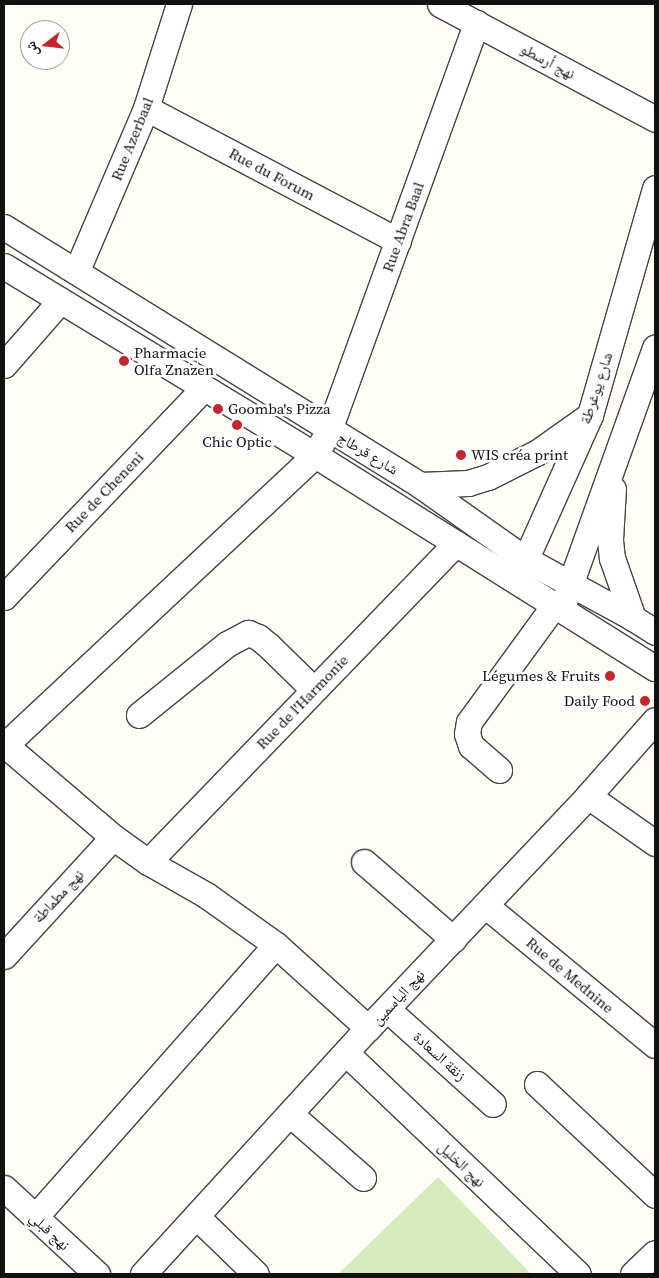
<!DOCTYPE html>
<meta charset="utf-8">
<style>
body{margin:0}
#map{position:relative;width:659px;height:1278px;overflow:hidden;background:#fffdf5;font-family:"Source Serif 4","Noto Naskh Arabic",serif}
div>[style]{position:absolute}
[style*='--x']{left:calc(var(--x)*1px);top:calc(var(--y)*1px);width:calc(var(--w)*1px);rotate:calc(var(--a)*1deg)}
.green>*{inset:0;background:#d5ebbd}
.roads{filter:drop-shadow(1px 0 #444) drop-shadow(-1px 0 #444) drop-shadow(0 1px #444) drop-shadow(0 -1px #444)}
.minor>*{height:25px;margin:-12.5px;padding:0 12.5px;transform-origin:12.5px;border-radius:12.5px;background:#fff}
.dots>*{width:14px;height:14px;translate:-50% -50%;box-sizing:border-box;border:2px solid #fff;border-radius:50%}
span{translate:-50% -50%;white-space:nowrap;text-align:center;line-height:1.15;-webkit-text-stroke:5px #fff;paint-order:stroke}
.street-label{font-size:15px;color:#111}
.poi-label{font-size:15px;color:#111}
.left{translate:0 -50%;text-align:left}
.right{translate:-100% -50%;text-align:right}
.frame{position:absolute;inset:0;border:5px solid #111;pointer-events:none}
.north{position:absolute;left:20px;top:20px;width:50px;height:50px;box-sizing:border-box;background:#fff;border:1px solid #a0a0a0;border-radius:50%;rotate:254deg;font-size:14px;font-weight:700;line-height:20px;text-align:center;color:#111}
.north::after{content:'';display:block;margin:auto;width:18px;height:22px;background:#c4262e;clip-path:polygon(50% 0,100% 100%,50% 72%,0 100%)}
</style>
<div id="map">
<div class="green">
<i style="clip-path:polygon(438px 1177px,531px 1274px,338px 1274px)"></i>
</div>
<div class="roads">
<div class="minor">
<i style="--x:440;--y:4;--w:244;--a:28.1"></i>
<i style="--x:146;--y:108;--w:285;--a:27.8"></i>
<i style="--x:4;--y:227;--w:490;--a:31.8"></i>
<i style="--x:420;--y:485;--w:128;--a:35.2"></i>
<i style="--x:525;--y:559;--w:123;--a:28.6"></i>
<i style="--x:633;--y:618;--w:26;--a:32"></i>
<i style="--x:4;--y:266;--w:364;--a:31.3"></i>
<i style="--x:315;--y:455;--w:401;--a:32.1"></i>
<i style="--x:77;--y:270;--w:176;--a:-66.9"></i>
<i style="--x:146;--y:108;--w:109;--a:-72.4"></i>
<i style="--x:4;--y:365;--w:86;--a:-48.8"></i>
<i style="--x:420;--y:485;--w:48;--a:-2.4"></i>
<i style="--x:468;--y:483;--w:21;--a:-17"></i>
<i style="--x:488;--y:477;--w:56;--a:-26.6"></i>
<i style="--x:538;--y:452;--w:64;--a:-35.4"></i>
<i style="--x:613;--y:489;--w:51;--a:93.4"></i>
<i style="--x:610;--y:540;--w:18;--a:84"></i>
<i style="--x:612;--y:558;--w:64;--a:70.7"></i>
<i style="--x:519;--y:574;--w:174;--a:-65.9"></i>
<i style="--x:590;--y:415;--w:236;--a:-74"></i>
<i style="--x:4;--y:597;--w:289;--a:-46.3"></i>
<i style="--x:565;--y:599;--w:267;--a:-70.3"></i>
<i style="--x:139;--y:715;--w:113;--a:-38.9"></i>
<i style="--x:227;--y:644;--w:24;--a:-28"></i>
<i style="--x:248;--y:633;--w:11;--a:22"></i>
<i style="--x:258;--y:637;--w:13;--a:39"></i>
<i style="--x:268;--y:645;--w:64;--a:44.4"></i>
<i style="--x:4;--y:744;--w:143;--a:40.5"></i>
<i style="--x:113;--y:837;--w:43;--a:35.5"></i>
<i style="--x:148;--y:862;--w:67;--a:29.6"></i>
<i style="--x:206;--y:895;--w:86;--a:35.5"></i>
<i style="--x:276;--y:945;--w:124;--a:42.1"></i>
<i style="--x:4;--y:746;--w:426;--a:-43.1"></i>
<i style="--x:315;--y:455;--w:29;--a:-61"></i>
<i style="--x:329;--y:430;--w:433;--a:-70.1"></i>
<i style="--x:499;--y:770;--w:37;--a:-139"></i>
<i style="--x:471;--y:746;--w:13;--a:-108"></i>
<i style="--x:467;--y:734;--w:12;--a:-81"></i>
<i style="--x:469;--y:722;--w:146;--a:-53.9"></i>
<i style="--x:588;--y:796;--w:82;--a:35"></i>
<i style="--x:148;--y:862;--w:443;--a:-46"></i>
<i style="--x:364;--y:862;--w:118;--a:40.9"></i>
<i style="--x:485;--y:905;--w:220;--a:39.5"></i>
<i style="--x:4;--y:956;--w:161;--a:-47.5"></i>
<i style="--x:387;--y:1009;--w:142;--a:41.9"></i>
<i style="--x:346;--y:1053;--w:320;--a:43.6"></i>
<i style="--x:537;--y:1084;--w:162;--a:43.2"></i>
<i style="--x:290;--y:1114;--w:97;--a:41.2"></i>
<i style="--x:4;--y:1188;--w:127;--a:42.8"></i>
<i style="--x:196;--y:1216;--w:83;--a:44"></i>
<i style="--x:35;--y:1217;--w:363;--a:-48.5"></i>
<i style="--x:143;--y:1274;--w:333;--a:-47.6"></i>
<i style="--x:368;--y:1028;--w:320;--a:-46.5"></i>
<i style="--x:588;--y:796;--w:101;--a:-48.6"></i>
<i style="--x:633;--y:1274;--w:30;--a:-44"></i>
</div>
</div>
<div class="dots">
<i style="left:124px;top:361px;background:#c4262e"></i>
<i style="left:218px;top:409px;background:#c4262e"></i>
<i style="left:237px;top:425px;background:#c4262e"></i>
<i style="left:461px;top:455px;background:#c4262e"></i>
<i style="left:610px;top:676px;background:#c4262e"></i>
<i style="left:645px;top:701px;background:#c4262e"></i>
</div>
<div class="street-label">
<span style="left:548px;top:61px;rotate:28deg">نهج أرسطو</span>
<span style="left:132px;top:139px;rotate:-68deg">Rue Azerbaal</span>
<span style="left:272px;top:174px;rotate:28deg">Rue du Forum</span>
<span style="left:403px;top:227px;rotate:-70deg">Rue Abra Baal</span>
<span style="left:596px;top:388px;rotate:-72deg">شارع يوغرطة</span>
<span style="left:368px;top:453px;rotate:31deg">شارع قرطاج</span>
<span style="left:104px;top:492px;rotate:-46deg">Rue de Cheneni</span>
<span style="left:302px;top:702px;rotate:-46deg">Rue de l'Harmonie</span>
<span style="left:58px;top:896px;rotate:-47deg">نهج مطماطة</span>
<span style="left:570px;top:975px;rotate:40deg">Rue de Mednine</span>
<span style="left:398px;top:997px;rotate:-47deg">نهج الياسمين</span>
<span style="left:440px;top:1056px;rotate:42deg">زنقة السعادة</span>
<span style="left:462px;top:1164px;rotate:44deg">نهج الخليل</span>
<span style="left:50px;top:1231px;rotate:43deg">نهج قبلي</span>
</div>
<div class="poi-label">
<span class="left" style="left:134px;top:361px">Pharmacie<br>Olfa Znazen</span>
<span class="left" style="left:228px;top:409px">Goomba's Pizza</span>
<span style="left:237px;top:442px">Chic Optic</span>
<span class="left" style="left:471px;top:455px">WIS créa print</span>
<span class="right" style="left:600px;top:676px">Légumes &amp; Fruits</span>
<span class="right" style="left:635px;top:701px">Daily Food</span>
</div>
<div class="frame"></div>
<div class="north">ش</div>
</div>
